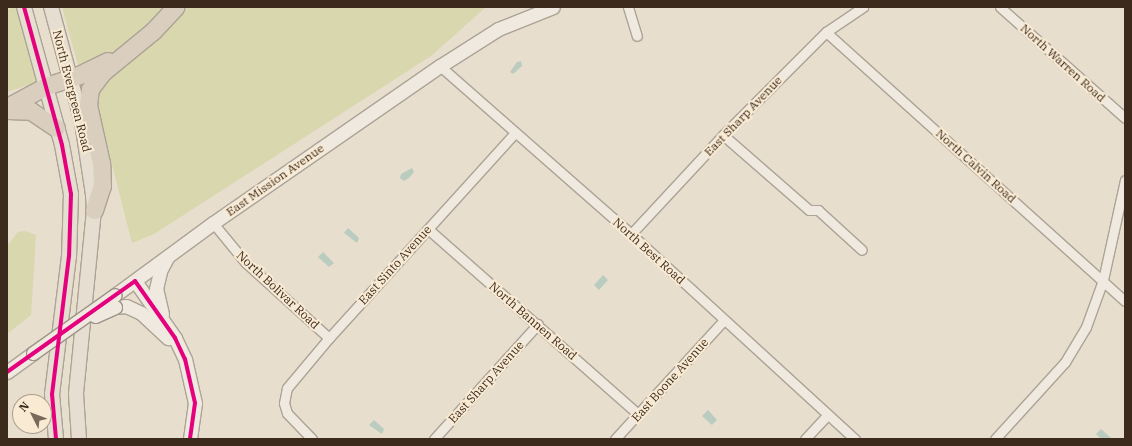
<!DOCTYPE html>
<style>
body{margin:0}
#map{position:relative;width:1132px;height:446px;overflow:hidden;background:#e7decd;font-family:"IBM Plex Serif",serif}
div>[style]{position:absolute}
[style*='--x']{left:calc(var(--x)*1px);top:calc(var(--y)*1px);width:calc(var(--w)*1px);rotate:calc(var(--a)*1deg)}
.green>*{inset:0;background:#d9d7ae}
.water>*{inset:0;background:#b9ccbf}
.roads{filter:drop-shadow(1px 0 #aca396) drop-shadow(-1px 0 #aca396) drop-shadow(0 1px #aca396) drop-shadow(0 -1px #aca396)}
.street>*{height:9px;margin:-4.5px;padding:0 4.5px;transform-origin:4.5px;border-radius:4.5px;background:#efe9e0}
.secondary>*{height:13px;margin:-6.5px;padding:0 6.5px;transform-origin:6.5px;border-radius:6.5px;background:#efe9e0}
.primary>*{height:14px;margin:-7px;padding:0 7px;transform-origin:7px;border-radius:7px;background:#e6ded0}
.highway>*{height:17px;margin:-8.5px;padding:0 8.5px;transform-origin:8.5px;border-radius:8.5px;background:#dacebe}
.bridges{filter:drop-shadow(1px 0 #9c9286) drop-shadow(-1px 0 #9c9286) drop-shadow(0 1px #9c9286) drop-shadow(0 -1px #9c9286)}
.secondary-bridge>*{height:13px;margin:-6.5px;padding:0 6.5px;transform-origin:6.5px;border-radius:6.5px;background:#efe9e0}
.bus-1>*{height:4px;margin:-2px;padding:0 2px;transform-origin:2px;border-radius:2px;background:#e5007d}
span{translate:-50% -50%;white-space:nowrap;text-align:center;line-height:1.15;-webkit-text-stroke:4px #f9ebd3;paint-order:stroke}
.street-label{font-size:12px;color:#3c2a1d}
.frame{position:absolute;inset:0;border:8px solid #3c2a1d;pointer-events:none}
.north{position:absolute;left:12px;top:394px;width:40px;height:40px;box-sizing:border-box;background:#f9ebd3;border:1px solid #ad9e8a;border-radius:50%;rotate:312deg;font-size:11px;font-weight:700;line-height:16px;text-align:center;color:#3c2a1d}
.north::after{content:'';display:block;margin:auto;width:14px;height:18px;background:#78695b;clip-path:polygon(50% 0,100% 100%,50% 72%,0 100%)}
</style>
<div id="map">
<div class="green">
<i style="clip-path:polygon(13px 7px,17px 7px,38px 82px,7px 92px,7px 10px)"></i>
<i style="clip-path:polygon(62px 7px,167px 7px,119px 48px,80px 72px)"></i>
<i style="clip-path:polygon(188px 7px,486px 7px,431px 56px,154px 234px,132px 243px,95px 98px,104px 80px,153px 42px)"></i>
<i style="clip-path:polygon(25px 231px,36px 235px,31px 315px,7px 334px,7px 246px,18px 232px)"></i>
</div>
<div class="water">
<i style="clip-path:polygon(517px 62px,521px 61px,522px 66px,513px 74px,510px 72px)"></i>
<i style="clip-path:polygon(412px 168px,414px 172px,409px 178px,404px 181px,400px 178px,401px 174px)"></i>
<i style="clip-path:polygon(348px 228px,359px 238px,357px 243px,344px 233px)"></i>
<i style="clip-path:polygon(323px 252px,334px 263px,329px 267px,318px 257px)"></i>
<i style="clip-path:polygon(603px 275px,608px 280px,599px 290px,594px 285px)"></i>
<i style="clip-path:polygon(708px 410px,717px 420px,712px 425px,702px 416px)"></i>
<i style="clip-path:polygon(374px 420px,384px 429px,382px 434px,369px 425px)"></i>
<i style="clip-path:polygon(1101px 429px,1112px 439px,1101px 439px,1096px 434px)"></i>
</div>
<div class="roads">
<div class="street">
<i style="--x:628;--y:7;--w:30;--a:73"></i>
<i style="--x:1000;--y:7;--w:167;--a:41.6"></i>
<i style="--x:826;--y:32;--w:402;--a:42"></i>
<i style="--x:440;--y:66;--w:254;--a:41.3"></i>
<i style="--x:631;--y:234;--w:304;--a:42.5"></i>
<i style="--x:723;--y:135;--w:114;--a:41.1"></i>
<i style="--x:809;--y:210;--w:9;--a:0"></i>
<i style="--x:818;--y:210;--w:59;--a:42.3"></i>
<i style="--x:213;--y:223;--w:52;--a:50.5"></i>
<i style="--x:246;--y:263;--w:112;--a:42.1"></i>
<i style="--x:428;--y:229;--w:280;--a:41.4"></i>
<i style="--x:631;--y:234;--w:135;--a:-47.1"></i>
<i style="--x:723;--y:135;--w:146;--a:-45"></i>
<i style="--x:826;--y:32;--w:45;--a:-34"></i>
<i style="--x:312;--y:439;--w:36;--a:-134"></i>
<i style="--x:287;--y:413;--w:10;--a:-107"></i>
<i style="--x:284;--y:403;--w:15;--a:-79"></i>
<i style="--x:287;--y:388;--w:65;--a:-50"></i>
<i style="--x:329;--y:338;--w:277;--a:-47.8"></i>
<i style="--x:434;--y:439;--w:155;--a:-47.9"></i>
<i style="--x:615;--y:439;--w:161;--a:-47.5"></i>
<i style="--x:805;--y:439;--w:33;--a:-47"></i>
<i style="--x:995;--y:439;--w:104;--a:-47.7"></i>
<i style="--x:1065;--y:362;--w:41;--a:-59"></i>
<i style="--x:1086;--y:327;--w:50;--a:-70.1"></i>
<i style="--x:1103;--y:280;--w:102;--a:-77.6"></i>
</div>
<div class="secondary">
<i style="--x:135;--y:281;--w:70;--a:54.9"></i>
<i style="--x:175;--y:338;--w:23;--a:65"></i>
<i style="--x:185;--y:359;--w:45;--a:77.2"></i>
<i style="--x:195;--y:403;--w:36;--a:98"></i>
<i style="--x:115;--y:295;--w:122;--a:-36.3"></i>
<i style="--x:213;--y:223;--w:276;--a:-34.7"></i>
<i style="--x:440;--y:66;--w:69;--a:-32.5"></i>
<i style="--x:498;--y:29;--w:59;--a:-21.8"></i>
<i style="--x:115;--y:307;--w:11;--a:-5"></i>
<i style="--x:126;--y:306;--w:17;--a:25"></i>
<i style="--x:141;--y:313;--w:37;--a:43"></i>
<i style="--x:162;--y:314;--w:26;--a:-103"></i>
<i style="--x:156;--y:289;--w:18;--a:-77"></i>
<i style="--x:160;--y:271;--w:15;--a:-62"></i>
<i style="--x:7;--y:372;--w:32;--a:-36"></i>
</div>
<div class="primary">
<i style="--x:24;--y:7;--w:143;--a:74.6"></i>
<i style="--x:62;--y:145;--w:50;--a:79.6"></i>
<i style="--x:71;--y:194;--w:62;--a:91.8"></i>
<i style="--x:69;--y:256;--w:139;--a:97"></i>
<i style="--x:52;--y:394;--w:45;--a:84.9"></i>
<i style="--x:51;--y:7;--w:119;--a:74.9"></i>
<i style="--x:82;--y:122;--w:74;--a:81.4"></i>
<i style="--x:93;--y:195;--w:15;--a:86"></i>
<i style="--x:94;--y:210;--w:185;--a:95.6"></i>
<i style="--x:76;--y:394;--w:45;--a:86.2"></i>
</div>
<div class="highway">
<i style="--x:7;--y:107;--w:44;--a:-28.3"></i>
<i style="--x:46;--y:86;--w:35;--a:-18"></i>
<i style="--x:79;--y:75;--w:32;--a:-26"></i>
<i style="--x:7;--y:110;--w:24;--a:2"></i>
<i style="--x:31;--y:111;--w:30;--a:34"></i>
<i style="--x:94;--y:210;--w:25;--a:-72"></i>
<i style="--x:102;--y:186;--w:23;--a:-92"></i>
<i style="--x:101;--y:163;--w:59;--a:-102.6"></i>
<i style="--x:88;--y:105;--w:16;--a:-83"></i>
<i style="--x:90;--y:89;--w:21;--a:-53"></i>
<i style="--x:103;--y:72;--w:65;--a:-39.4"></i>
<i style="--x:153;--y:31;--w:33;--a:-47"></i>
</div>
</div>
<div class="bridges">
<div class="secondary-bridge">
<i style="--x:95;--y:316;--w:22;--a:-24"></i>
<i style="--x:33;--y:353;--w:100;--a:-35.3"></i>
</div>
</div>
<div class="bus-1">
<i style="--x:24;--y:7;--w:143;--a:74.6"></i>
<i style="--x:62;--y:145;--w:50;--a:79.6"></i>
<i style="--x:71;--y:194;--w:62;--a:91.8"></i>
<i style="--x:69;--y:256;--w:139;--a:97"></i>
<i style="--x:52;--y:394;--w:45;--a:84.9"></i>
<i style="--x:7;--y:372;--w:157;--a:-35.4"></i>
<i style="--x:135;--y:281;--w:70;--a:54.9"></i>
<i style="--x:175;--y:338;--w:23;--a:65"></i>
<i style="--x:185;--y:359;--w:45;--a:77.2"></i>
<i style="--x:195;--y:403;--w:36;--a:98"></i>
</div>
<div class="street-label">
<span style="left:1063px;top:63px;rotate:42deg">North Warren Road</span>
<span style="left:72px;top:91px;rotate:76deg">North Evergreen Road</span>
<span style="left:743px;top:116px;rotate:-46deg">East Sharp Avenue</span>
<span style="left:976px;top:166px;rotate:42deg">North Calvin Road</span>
<span style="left:275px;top:180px;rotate:-35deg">East Mission Avenue</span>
<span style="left:649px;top:251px;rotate:42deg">North Best Road</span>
<span style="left:395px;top:265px;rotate:-48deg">East Sinto Avenue</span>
<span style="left:278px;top:290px;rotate:43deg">North Bolivar Road</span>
<span style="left:533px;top:321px;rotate:41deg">North Bannen Road</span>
<span style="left:670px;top:380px;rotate:-48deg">East Boone Avenue</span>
<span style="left:486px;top:382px;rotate:-48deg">East Sharp Avenue</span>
</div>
<div class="frame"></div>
<div class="north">N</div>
</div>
